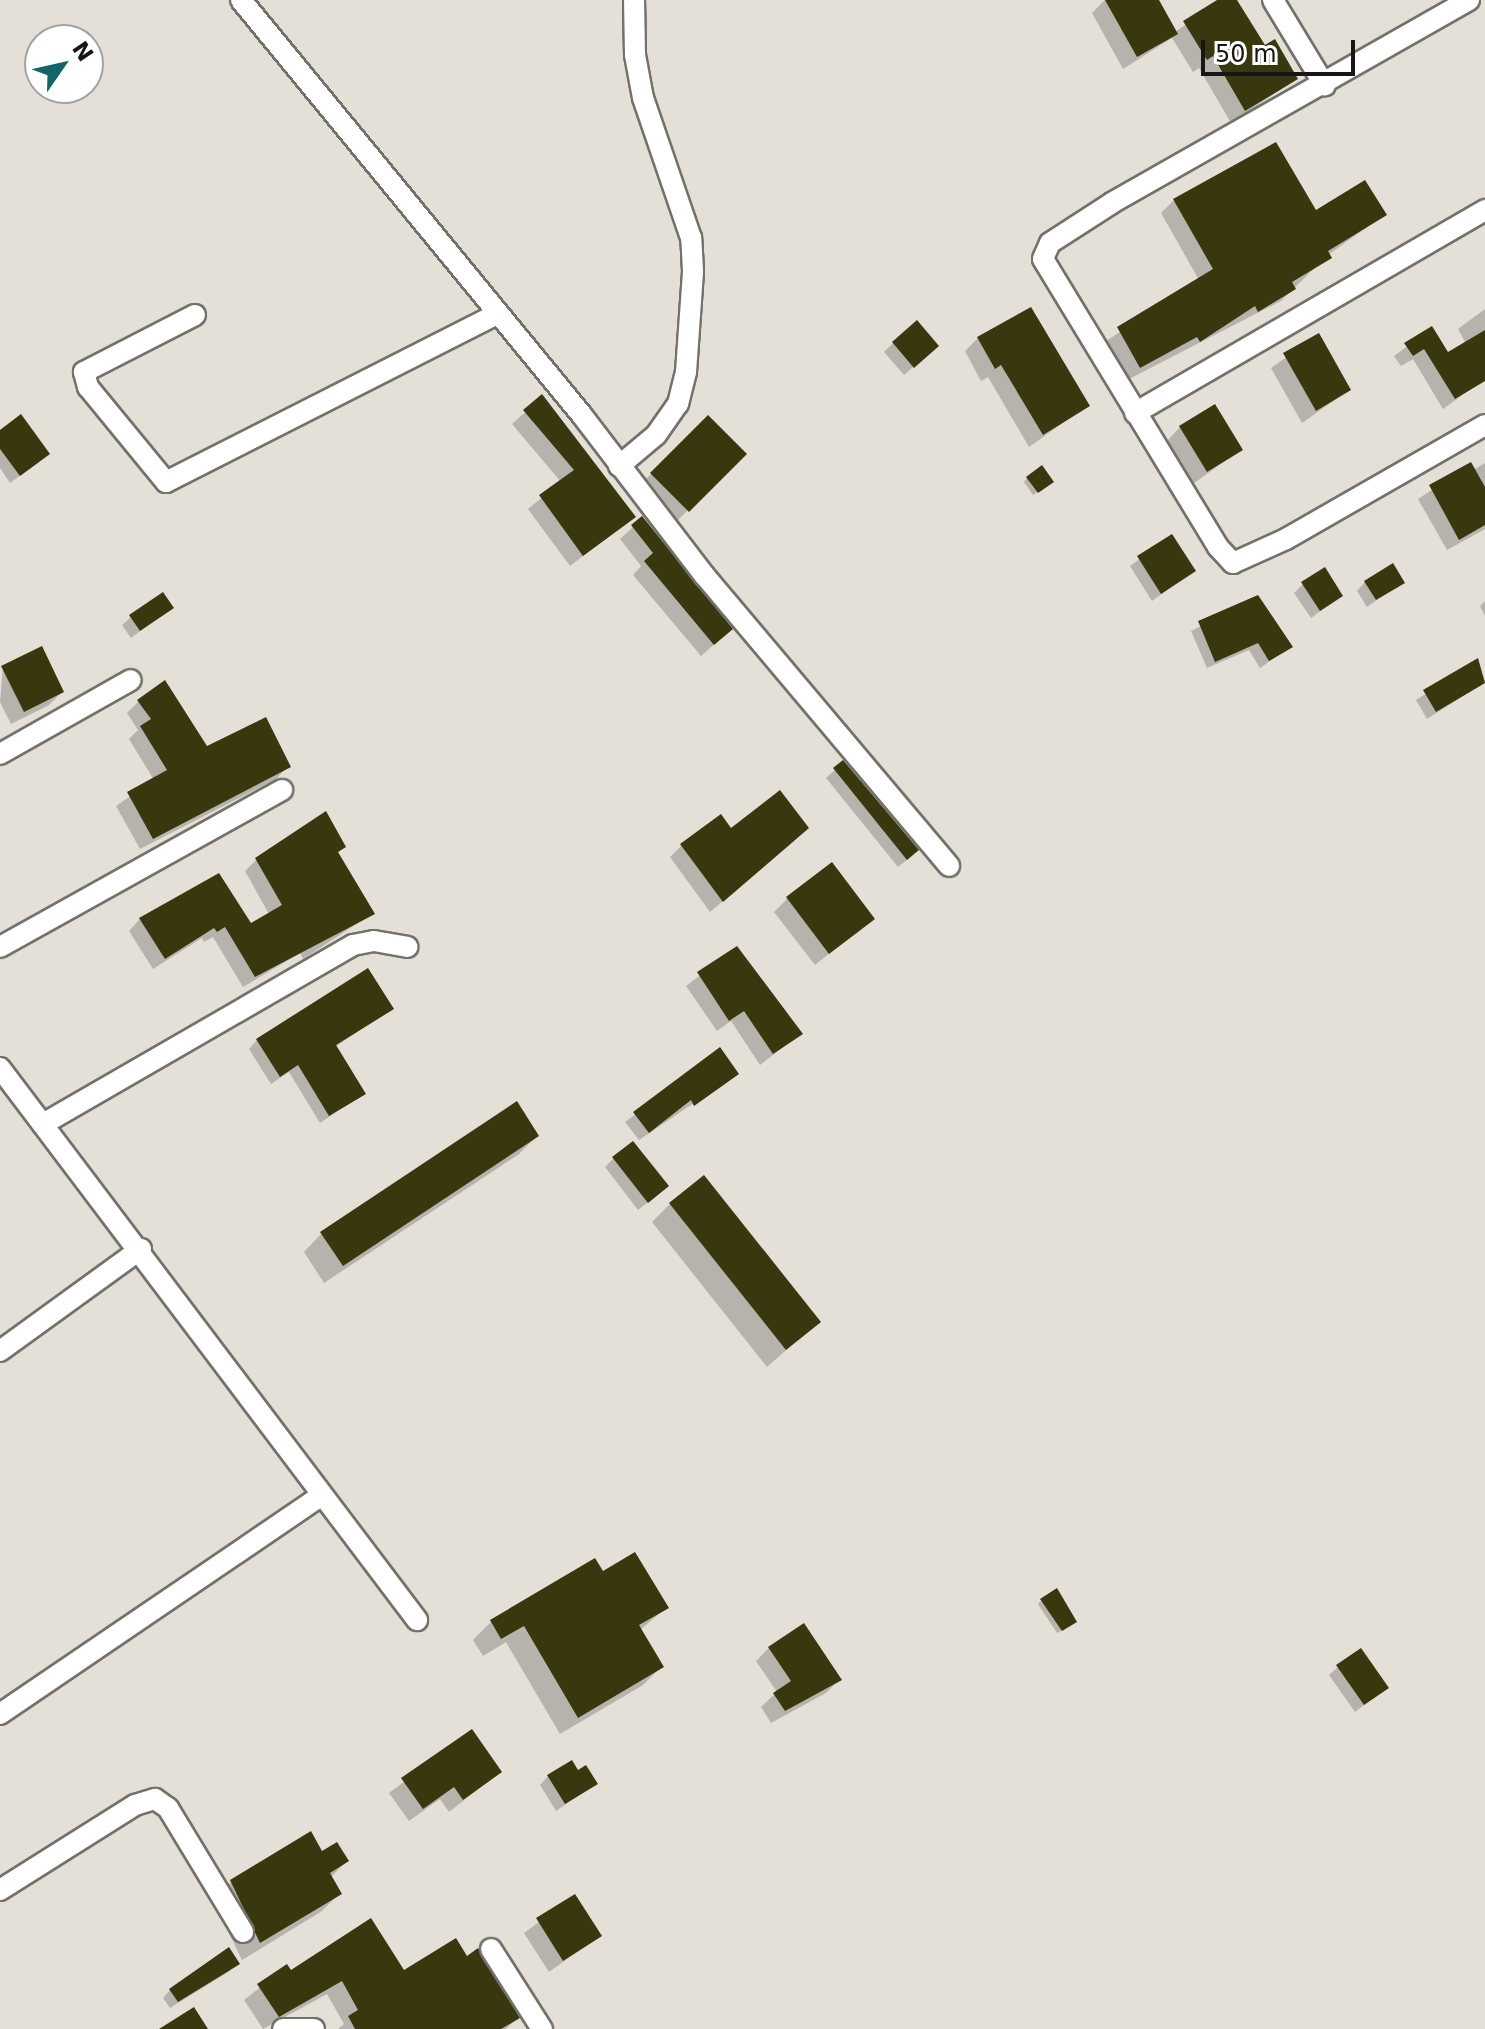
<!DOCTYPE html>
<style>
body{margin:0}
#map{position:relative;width:1485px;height:2029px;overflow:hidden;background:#e4e0d8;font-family:"DejaVu Sans",sans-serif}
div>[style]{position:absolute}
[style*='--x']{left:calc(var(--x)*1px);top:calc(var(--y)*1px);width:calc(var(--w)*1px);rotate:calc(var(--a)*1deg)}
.shadow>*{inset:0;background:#0003}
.building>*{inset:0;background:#38370d}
.roads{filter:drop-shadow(2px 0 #74716a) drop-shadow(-2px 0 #74716a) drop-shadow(0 2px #74716a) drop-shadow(0 -2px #74716a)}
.minor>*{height:20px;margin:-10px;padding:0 10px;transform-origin:10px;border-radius:10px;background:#fff}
span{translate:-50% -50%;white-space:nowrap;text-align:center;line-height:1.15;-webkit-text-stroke:8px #fff;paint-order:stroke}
.north{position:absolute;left:24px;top:24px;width:80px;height:80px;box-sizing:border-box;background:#fff;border:2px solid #a3a2a1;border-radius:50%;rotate:56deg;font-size:22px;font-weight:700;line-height:32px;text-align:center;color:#181614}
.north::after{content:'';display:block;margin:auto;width:28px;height:36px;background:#15646a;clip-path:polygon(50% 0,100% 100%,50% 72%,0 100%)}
.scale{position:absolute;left:1201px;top:40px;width:154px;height:36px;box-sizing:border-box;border:4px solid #181614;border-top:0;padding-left:10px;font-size:24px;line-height:28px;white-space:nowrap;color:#181614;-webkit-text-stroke:6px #fff;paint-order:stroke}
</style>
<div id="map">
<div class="shadow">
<i style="clip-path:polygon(1105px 0,1157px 0,1175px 32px,1220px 0,1234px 0,1264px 47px,1296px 79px,1231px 123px,1199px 68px,1193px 72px,1172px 38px,1123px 69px,1092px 13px)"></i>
<i style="clip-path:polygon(1174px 200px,1316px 213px,1384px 215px,1328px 255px,1281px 301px,1127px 380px,1106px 341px,1199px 280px,1161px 213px)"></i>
<i style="clip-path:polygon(1485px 309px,1485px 379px,1443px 409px,1413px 359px,1401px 366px,1394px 356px,1431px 329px,1447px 355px,1466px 344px,1458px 329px)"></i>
<i style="clip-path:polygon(1318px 335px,1349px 390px,1302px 423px,1271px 368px)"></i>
<i style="clip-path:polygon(978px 338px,1087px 406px,1029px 447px,988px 377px,981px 381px,965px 351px)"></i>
<i style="clip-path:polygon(893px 343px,928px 354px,904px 375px,884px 352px)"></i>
<i style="clip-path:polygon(542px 397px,634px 517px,570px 566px,528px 509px,561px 482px,512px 424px)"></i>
<i style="clip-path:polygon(708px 417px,744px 454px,674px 524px,638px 487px)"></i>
<i style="clip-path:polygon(1180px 427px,1240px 450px,1193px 484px,1167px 441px)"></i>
<i style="clip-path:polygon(0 432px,39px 462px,10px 483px,0 468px)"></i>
<i style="clip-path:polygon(1485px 463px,1485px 529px,1447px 550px,1418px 499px,1470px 465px,1473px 470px)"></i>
<i style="clip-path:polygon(1027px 478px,1048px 485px,1033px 495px,1024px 482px)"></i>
<i style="clip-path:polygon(642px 519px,718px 641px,701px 656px,633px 575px,641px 566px,620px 539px)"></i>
<i style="clip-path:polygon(1171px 537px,1193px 571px,1152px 601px,1130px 566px)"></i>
<i style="clip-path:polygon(1365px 582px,1402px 582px,1367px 607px,1357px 591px)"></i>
<i style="clip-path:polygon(1303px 584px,1341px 596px,1311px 618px,1294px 593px)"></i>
<i style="clip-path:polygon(1257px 598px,1290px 647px,1260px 668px,1249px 650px,1207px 668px,1191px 631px)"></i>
<i style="clip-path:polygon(1485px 601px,1485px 616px,1480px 606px)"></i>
<i style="clip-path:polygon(171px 608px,131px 638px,122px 625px,131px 617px)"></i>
<i style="clip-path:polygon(1477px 661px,1485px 682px,1427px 719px,1416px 700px)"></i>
<i style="clip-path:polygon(3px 667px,62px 692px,49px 705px,11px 724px,0 702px)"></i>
<i style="clip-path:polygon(139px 701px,206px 748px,288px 766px,276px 779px,140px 849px,116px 806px,154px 780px,129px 739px,138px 730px,127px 713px)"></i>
<i style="clip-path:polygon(842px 763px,908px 859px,898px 867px,826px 778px)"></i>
<i style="clip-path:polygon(795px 840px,710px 912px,670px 857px,682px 845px)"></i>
<i style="clip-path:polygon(343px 847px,337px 854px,372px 914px,303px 959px,300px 953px,243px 987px,213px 937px,204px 942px,202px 938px,153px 969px,129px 931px,140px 919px,250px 926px,269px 914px,245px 871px,256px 860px)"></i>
<i style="clip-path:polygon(787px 899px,872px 919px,815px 965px,774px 912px)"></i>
<i style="clip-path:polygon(736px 948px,800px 1034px,760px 1065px,731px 1021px,717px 1031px,686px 986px)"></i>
<i style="clip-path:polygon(391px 1009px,335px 1047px,363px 1094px,320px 1123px,289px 1072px,271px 1084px,249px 1049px,257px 1040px)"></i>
<i style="clip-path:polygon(720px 1050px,737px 1074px,639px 1140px,625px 1122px)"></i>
<i style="clip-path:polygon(537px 1136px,519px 1154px,324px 1283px,304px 1252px,321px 1234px)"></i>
<i style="clip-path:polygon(614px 1158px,657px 1195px,638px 1210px,605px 1167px)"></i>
<i style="clip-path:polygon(670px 1204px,818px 1322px,767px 1367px,652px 1222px)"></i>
<i style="clip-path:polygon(594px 1561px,602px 1574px,666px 1608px,640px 1630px,661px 1667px,643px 1685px,560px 1734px,506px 1642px,483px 1656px,473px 1640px,491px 1622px)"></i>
<i style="clip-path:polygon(1041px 1601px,1071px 1625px,1057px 1633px,1038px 1604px)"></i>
<i style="clip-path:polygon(769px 1648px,839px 1680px,826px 1693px,771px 1723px,761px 1707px,777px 1692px,756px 1661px)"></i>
<i style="clip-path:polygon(1338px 1667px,1386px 1688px,1355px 1712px,1329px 1675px)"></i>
<i style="clip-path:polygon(472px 1731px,500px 1772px,449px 1812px,440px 1799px,409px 1821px,389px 1793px)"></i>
<i style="clip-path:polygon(577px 1773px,595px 1784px,556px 1811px,540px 1785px,548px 1776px)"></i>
<i style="clip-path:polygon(322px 1853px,347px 1861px,330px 1878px,340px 1893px,322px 1911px,242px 1960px,213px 1900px,232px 1881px)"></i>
<i style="clip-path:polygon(574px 1896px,599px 1936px,549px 1972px,524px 1933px)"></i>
<i style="clip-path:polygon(229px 1950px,237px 1963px,230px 1971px,170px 2008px,163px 1998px,170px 1990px)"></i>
<i style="clip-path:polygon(466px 1958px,517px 2018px,506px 2029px,338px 2029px,344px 2024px,327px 1994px,263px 2029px,244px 2000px,286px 1967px,290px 1973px,404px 1973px)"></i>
</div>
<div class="building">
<i style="clip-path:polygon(1105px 0,1159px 0,1178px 34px,1137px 57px)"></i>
<i style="clip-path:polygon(1217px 0,1237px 0,1265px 45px,1275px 39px,1298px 79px,1245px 111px,1213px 56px,1207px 60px,1183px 21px)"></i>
<i style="clip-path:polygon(1276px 142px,1316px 210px,1365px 180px,1387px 215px,1328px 251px,1332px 258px,1292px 282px,1296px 289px,1258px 312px,1255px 306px,1200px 342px,1197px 337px,1140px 368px,1117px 327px,1213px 269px,1173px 199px)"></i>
<i style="clip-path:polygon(1031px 307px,1090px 406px,1043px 435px,1001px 365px,995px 369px,977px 337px)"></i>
<i style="clip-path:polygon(917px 320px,939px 346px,914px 368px,892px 342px)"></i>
<i style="clip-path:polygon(1432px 326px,1448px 352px,1485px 330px,1485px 381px,1455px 399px,1424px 349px,1413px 356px,1404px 343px)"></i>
<i style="clip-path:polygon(1319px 333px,1351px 390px,1316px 411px,1283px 353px)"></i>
<i style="clip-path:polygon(542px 394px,636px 517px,583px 556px,539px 495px,574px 470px,523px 410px)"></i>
<i style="clip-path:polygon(1215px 404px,1243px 450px,1207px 472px,1179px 426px)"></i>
<i style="clip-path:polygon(21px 414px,50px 454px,20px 476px,0 449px,0 430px)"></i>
<i style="clip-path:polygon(708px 415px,747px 454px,689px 512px,650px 473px)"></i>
<i style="clip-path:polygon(1471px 462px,1485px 487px,1485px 525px,1459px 540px,1429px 485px)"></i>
<i style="clip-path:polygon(1042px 465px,1054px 482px,1038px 493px,1026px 477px)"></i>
<i style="clip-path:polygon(642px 516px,733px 629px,714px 645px,644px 561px,653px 553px,631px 525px)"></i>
<i style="clip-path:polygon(1172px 534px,1196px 571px,1161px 594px,1137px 556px)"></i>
<i style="clip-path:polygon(1393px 563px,1405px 583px,1376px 600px,1364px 581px)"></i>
<i style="clip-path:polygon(1325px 567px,1343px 596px,1320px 611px,1301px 582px)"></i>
<i style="clip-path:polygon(163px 592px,174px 608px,140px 631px,129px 615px)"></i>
<i style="clip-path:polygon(1258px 595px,1293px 647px,1269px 661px,1258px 643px,1215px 662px,1198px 621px)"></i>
<i style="clip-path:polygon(42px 646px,64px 692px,24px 712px,1px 666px)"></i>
<i style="clip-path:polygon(1478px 658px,1485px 683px,1436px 712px,1423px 690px)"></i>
<i style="clip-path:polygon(165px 680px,207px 746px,266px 717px,291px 767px,153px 839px,127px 792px,167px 770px,140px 726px,151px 719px,137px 700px)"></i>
<i style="clip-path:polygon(843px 760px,919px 850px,907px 860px,833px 768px)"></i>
<i style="clip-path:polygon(780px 790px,809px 828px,723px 902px,680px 844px,721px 814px,731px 828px)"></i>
<i style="clip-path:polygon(326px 811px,346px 847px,338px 852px,375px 914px,255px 977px,225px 927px,217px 932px,214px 928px,165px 959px,139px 918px,219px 873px,251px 923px,282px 905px,255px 858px)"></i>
<i style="clip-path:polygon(832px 862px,875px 919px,829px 954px,786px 897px)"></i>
<i style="clip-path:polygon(737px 946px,803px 1034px,773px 1054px,744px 1011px,729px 1021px,697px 972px)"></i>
<i style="clip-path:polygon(368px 968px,394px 1009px,336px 1045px,366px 1094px,329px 1116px,298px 1065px,280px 1077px,256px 1039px)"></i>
<i style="clip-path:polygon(720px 1047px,739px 1074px,694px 1106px,691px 1100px,649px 1133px,633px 1112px)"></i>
<i style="clip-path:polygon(517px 1101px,539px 1136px,343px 1266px,320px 1232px)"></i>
<i style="clip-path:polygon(633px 1141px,669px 1186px,648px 1203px,612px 1157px)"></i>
<i style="clip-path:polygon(704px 1175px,821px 1322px,786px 1350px,669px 1203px)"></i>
<i style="clip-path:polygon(635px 1552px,669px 1608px,639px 1625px,664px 1667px,578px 1718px,524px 1626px,501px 1639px,490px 1620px,595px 1558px,603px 1571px)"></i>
<i style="clip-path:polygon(1057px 1588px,1077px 1622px,1062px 1631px,1040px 1599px)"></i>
<i style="clip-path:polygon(804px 1623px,842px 1680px,785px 1711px,773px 1693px,791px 1681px,768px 1647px)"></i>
<i style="clip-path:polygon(1361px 1648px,1389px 1688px,1364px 1705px,1336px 1665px)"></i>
<i style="clip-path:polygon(472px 1729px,502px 1772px,463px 1800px,454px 1787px,423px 1809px,401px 1778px)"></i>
<i style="clip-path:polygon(572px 1760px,578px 1770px,586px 1765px,598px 1784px,565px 1804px,547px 1775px)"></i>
<i style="clip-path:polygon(311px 1831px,322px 1851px,337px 1842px,349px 1861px,330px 1873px,342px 1894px,260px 1943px,230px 1880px)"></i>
<i style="clip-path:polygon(575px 1894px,602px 1936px,563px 1961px,536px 1918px)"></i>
<i style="clip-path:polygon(371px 1918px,404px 1970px,456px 1938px,467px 1956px,478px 1948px,520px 2018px,501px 2029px,355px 2029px,348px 2016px,358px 2010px,342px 1981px,279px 2017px,257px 1984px,287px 1964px,291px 1970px)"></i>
<i style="clip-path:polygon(229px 1947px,240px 1964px,178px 2002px,169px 1989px)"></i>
<i style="clip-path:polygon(194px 2007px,208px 2029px,159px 2029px)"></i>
</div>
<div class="roads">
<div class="minor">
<i style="--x:241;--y:0;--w:536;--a:50.61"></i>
<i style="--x:581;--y:414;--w:204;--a:52.6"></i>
<i style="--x:705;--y:576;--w:379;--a:49.9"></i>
<i style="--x:1273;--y:0;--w:100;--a:58.8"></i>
<i style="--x:1469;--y:0;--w:411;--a:150.4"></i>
<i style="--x:1112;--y:203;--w:74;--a:147.2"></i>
<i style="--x:1050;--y:243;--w:17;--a:114"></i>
<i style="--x:1043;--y:259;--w:337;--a:58.7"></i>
<i style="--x:1218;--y:547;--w:22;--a:47"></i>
<i style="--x:1233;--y:563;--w:58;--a:-24.4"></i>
<i style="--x:1286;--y:539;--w:229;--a:-29.8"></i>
<i style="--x:195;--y:315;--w:125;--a:152.8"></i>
<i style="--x:84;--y:372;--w:16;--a:75"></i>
<i style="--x:88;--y:387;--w:123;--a:50.6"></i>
<i style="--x:166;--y:482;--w:371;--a:-26.9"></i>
<i style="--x:1135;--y:413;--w:405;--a:-30.1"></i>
<i style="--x:619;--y:466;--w:48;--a:-40"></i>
<i style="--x:656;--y:435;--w:38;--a:-55"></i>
<i style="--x:678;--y:404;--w:33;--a:-76"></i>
<i style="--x:686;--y:372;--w:101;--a:-86"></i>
<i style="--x:693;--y:271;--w:33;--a:-93"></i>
<i style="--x:691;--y:238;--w:148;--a:-108.9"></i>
<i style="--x:643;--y:98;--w:44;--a:-100.5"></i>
<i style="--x:635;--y:55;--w:55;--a:-91"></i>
<i style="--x:0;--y:754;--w:150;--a:-29.5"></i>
<i style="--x:0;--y:947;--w:323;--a:-29.1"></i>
<i style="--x:0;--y:1068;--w:692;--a:52.93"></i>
<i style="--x:43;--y:1124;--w:358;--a:-30"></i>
<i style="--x:353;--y:945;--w:21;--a:-11"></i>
<i style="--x:374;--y:941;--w:34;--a:10"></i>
<i style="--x:0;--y:1351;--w:174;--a:-35.9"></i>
<i style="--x:0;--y:1714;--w:389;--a:-34.2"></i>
<i style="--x:0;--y:1890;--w:160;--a:-32.2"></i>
<i style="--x:135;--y:1805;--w:21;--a:-17"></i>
<i style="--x:155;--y:1799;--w:16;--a:35"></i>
<i style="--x:168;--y:1808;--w:145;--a:58.8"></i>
<i style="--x:491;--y:1949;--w:95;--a:57.5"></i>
<i style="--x:283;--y:2029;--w:31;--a:0"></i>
</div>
</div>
<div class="north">N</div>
<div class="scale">50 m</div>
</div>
